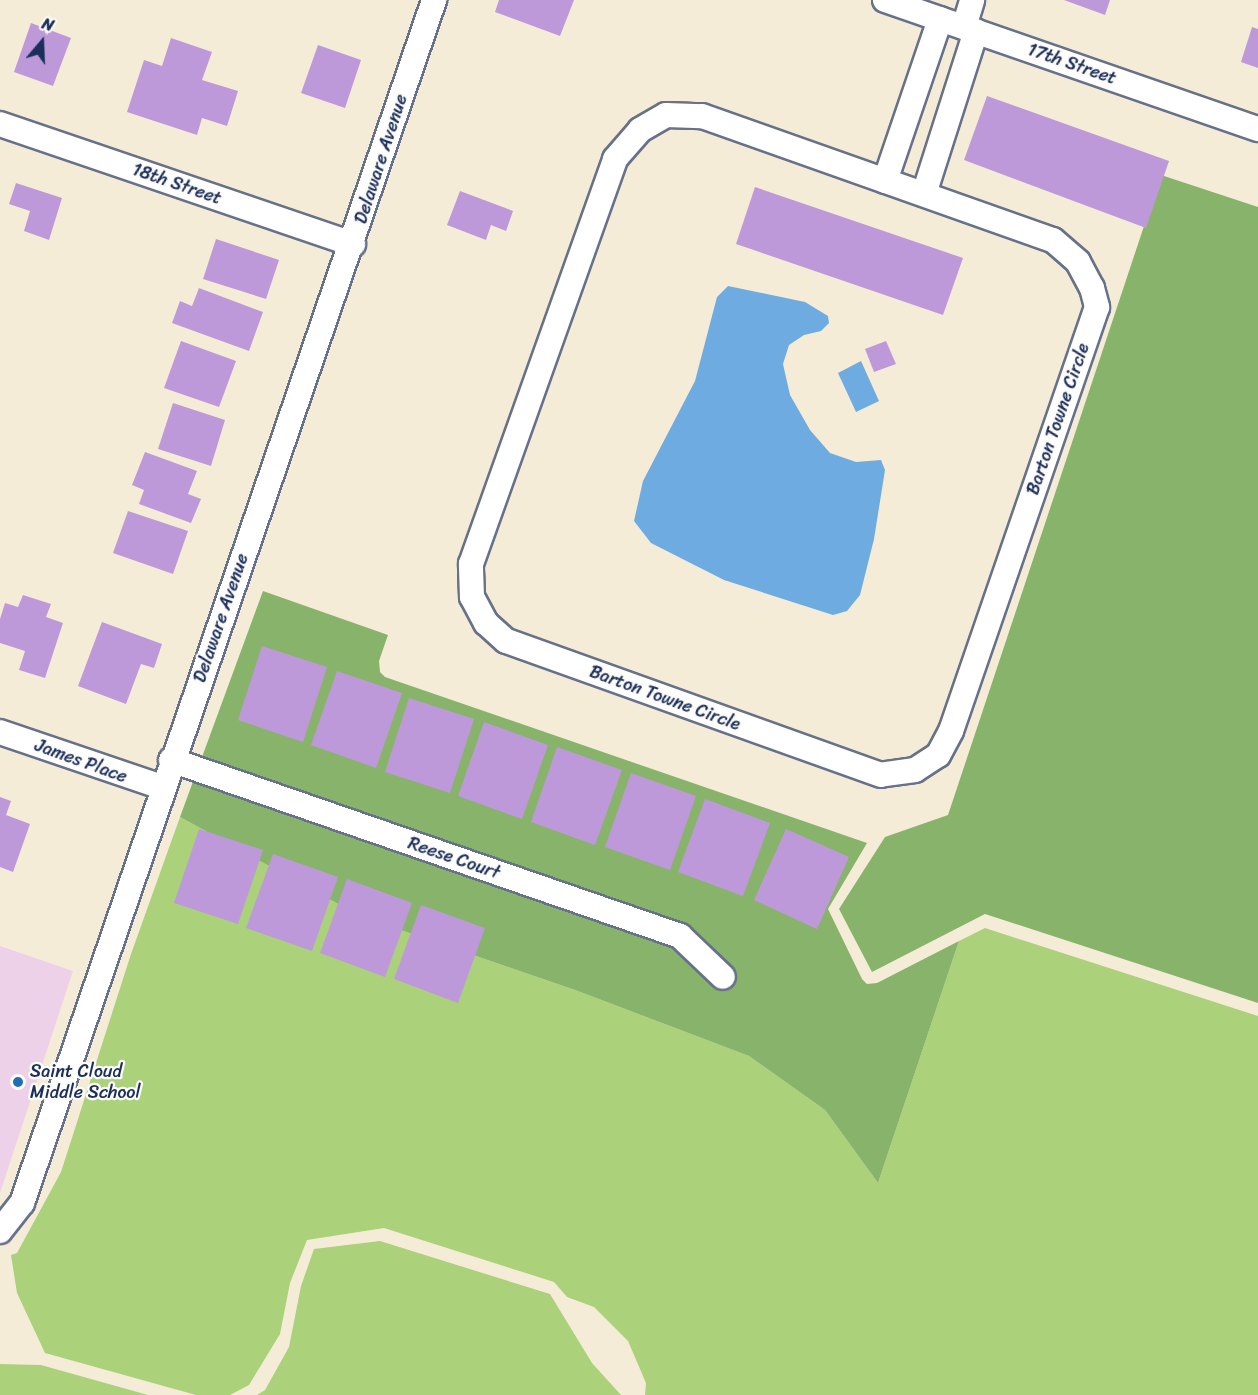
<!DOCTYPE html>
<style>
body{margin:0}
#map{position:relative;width:1258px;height:1395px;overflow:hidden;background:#f5ecd8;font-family:Sriracha,sans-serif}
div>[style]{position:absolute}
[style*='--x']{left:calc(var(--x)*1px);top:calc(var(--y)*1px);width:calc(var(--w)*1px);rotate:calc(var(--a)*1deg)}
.built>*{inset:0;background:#edd1e9}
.green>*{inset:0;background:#abd17b}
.forest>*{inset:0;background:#88b36b}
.water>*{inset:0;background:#6eabe0}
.building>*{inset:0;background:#be99da}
.roads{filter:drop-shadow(2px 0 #677189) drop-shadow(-2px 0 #677189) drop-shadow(0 2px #677189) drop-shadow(0 -2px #677189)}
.street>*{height:24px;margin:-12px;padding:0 12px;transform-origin:12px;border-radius:12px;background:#fff}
.dots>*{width:16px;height:16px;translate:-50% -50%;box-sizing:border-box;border:3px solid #fdfcf7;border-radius:50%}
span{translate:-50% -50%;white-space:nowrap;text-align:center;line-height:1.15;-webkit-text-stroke:4.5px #fdfcf7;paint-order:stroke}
.street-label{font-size:18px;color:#1b2f5e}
.poi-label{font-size:18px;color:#1b2f5e}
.left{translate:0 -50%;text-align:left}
.north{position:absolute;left:12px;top:12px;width:60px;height:60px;-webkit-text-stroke:4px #fdfcf7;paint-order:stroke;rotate:19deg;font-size:16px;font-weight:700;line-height:24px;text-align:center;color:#1b2f5e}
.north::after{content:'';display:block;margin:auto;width:21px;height:27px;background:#1b2f5e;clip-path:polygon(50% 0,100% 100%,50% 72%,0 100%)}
</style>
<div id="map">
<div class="built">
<i style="clip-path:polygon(0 946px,73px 971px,0 1193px)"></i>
</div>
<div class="green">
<i style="clip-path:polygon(180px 817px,360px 916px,575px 990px,749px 1056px,825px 1110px,878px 1183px,959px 941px,985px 928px,1258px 1016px,1258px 1395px,645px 1395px,646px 1383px,628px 1341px,594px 1307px,567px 1297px,554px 1282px,384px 1228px,307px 1240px,290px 1283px,280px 1334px,249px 1385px,230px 1395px,196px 1395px,45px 1353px,17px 1293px,11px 1255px,17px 1253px,61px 1172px,131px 954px)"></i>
<i style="clip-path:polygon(380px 1241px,550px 1294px,592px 1363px,621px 1395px,257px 1395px,265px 1390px,289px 1347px,301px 1286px,314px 1249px)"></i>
<i style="clip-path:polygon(0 1364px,41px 1365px,148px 1395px,0 1395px)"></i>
</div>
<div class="forest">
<i style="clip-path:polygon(1161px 175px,1258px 207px,1258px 1003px,985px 914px,872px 972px,839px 909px,885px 837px,948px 815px)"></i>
<i style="clip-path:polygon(263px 591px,388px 635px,379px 661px,380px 672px,385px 677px,867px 843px,828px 909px,862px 979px,867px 984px,877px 983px,959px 941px,878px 1183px,825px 1110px,749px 1056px,575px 990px,360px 916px,180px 817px)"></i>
</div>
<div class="water">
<i style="clip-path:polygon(728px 286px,805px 302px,828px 316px,829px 323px,821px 331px,804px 335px,789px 345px,783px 364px,790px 395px,810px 430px,830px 453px,856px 462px,881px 460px,885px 470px,874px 539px,860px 595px,847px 611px,833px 615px,724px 580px,651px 543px,634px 521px,643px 481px,695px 381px,717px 297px)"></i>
<i style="clip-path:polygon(861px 361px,879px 401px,856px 412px,838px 373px)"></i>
</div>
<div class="building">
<i style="clip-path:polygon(499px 0,574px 0,560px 36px,495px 12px)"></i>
<i style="clip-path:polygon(1064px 0,1110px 0,1105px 15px)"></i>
<i style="clip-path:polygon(31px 23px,71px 38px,53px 86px,14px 72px)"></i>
<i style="clip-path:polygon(1252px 27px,1258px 29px,1258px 68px,1241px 62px)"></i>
<i style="clip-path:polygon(171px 38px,212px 52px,202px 80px,238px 91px,227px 126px,202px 118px,197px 135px,127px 112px,144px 60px,162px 66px)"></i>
<i style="clip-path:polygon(318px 45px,361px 60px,345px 108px,301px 93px)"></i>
<i style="clip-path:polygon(987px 96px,1169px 161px,1146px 228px,964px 160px)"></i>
<i style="clip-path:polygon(16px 183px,62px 198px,49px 240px,24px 231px,30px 211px,9px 204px)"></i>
<i style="clip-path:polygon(755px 187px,963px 258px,943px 315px,736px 244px)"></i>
<i style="clip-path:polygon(460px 191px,513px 211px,506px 231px,491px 225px,486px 240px,447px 225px)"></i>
<i style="clip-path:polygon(216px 239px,279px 260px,266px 299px,203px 279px)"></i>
<i style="clip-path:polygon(199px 288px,263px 312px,249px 351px,172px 323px,180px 301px,192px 306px)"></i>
<i style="clip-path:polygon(181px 341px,236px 361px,219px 407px,164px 388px)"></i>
<i style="clip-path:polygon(886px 341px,896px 364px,874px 372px,865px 349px)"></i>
<i style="clip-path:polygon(173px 403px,225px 420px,211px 466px,158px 449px)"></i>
<i style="clip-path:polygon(145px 452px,197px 471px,188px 494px,201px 499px,191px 523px,139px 504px,144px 490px,132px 485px)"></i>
<i style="clip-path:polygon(128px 511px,188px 531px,173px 574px,113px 553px)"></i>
<i style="clip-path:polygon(23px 595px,51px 604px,46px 617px,63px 623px,45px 678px,19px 670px,25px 651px,0 643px,0 619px,5px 603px,18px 607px)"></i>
<i style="clip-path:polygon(102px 622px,162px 644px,154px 668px,141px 664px,126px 704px,78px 686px)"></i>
<i style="clip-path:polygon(262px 646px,327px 667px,303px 742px,238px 720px)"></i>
<i style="clip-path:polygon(337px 671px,402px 693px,376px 768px,311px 745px)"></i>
<i style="clip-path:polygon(409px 698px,474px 719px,450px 793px,385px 772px)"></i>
<i style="clip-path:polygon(484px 722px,548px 745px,522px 819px,458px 796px)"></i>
<i style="clip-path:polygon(557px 747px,622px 770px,595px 845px,531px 822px)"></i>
<i style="clip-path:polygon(631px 773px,696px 796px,670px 870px,605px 847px)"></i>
<i style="clip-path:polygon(0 797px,11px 801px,6px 815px,30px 824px,13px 872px,0 867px)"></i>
<i style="clip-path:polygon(705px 799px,770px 823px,743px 896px,678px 872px)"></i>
<i style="clip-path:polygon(199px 829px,263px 850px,238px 924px,174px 903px)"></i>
<i style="clip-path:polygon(786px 829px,849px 857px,817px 929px,754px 900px)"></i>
<i style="clip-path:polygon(273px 854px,338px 877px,312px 951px,246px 928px)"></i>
<i style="clip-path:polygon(347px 879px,412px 903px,385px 977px,320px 953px)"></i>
<i style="clip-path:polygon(421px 905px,485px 928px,458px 1003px,394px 979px)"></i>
</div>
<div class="roads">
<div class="street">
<i style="--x:885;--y:0;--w:395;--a:19.1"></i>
<i style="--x:964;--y:27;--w:28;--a:-73"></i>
<i style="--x:666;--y:115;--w:36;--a:2"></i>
<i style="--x:702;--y:116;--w:372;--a:19.5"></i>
<i style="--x:1053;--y:240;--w:33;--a:41"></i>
<i style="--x:1078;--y:262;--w:30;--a:62"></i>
<i style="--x:1092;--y:288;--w:20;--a:75"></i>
<i style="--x:1097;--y:307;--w:448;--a:109"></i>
<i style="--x:951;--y:731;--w:27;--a:118"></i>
<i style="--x:938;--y:755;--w:27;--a:147"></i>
<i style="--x:915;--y:770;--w:34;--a:172"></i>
<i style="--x:881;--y:775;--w:398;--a:-160.3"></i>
<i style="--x:506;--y:641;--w:27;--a:-138"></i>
<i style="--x:486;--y:623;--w:30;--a:-118"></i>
<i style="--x:472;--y:597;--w:33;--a:-92"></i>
<i style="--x:471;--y:564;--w:430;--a:-70.4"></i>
<i style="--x:615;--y:159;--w:38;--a:-49"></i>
<i style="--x:640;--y:130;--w:30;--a:-30"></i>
<i style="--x:0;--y:124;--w:373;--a:18.8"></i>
<i style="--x:885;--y:181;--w:171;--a:-71.2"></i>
<i style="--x:924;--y:194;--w:171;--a:-72.3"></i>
<i style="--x:0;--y:732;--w:171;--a:18.8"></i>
<i style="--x:171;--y:760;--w:539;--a:19.07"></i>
<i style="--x:680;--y:936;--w:59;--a:43.6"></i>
<i style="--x:0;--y:1231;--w:36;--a:-52"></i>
<i style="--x:22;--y:1203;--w:1272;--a:-71.09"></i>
</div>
</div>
<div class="dots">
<i style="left:18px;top:1082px;background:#1f6fb2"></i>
</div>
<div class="street-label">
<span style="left:1072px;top:64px;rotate:19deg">17th Street</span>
<span style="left:381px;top:159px;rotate:-72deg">Delaware Avenue</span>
<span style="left:177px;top:184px;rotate:19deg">18th Street</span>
<span style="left:1058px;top:419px;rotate:-71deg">Barton Towne Circle</span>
<span style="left:221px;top:618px;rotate:-71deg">Delaware Avenue</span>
<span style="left:665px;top:698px;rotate:20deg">Barton Towne Circle</span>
<span style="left:81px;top:761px;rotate:20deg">James Place</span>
<span style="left:454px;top:858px;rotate:19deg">Reese Court</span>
</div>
<div class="poi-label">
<span class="left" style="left:30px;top:1082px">Saint Cloud<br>Middle School</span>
</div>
<div class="north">N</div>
</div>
